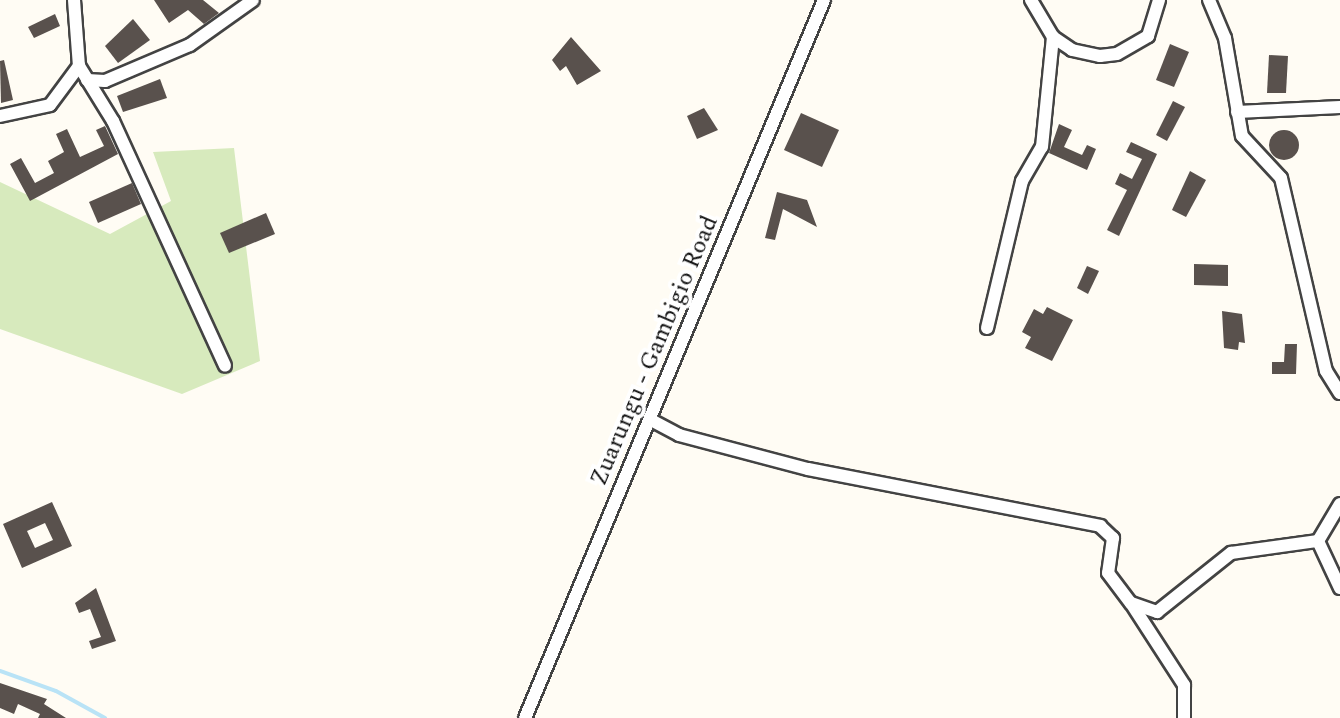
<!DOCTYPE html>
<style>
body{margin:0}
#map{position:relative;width:1340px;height:718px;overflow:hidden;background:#fffcf4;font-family:Spectral,serif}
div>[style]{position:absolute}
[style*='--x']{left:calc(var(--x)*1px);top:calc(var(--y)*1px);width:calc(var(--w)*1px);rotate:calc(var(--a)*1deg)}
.green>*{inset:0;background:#d7eabd}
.stream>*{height:4px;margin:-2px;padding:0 2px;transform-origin:2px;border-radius:2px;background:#b9e3f6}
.building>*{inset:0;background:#59514d}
.round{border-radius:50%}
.roads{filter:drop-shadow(2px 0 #434343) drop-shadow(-2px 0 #434343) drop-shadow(0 2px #434343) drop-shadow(0 -2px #434343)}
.street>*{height:12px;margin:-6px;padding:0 6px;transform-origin:6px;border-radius:6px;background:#fff}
span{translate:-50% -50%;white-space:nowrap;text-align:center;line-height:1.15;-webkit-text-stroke:8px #fff;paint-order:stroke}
.street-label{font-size:24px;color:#101010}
</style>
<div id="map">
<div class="green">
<i style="clip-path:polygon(234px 148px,260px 361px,182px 394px,0 329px,0 182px,110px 234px,171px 201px,153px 152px)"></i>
</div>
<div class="stream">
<i style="--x:0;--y:671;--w:59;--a:19.7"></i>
<i style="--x:56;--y:691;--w:56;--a:28.9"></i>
</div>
<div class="building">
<i style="clip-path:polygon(154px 0,203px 0,219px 13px,204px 24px,188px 10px,169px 23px)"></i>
<i style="clip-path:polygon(55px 14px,60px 26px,34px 38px,28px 27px)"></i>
<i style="clip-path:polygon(133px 19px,150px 40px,118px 63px,105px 46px)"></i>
<i style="clip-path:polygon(571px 37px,601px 71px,577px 85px,566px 66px,560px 71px,552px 60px)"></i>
<i style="clip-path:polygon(1170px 44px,1189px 52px,1174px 87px,1156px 80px)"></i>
<i style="clip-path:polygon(1269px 55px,1288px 56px,1286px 93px,1267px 93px)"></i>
<i style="clip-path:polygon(4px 60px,13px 100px,1px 103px,0 61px)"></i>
<i style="clip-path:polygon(160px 79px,167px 98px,123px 112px,117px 96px)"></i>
<i style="clip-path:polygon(1173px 101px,1185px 107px,1167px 141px,1156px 135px)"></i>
<i style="clip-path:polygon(704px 108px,718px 130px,697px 139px,687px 116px)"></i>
<i style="clip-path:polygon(801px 113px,839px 130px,822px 167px,784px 150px)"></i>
<i style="clip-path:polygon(1059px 124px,1072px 130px,1064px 147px,1082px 155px,1087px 145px,1096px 149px,1087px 170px,1049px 153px)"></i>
<i style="clip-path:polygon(105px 126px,118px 154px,30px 201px,10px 164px,21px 158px,35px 183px,54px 173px,48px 161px,64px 152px,56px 134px,67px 129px,80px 157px,104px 146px,96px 130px)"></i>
<i class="round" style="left:1269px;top:130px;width:30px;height:30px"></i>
<i style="clip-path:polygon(1131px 142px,1157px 154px,1119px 236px,1107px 230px,1127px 190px,1115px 184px,1120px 173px,1132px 179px,1142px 159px,1126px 152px)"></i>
<i style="clip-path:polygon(1190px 171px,1206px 180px,1186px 217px,1172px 210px)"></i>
<i style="clip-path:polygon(132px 183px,141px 204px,98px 223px,89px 202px)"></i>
<i style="clip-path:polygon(777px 192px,807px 200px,817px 227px,783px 209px,775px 240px,765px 238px)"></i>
<i style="clip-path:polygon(266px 213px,275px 234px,229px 253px,220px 233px)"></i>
<i style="clip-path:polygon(1194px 264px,1228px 265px,1228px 286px,1194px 285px)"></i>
<i style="clip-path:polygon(1087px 266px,1099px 271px,1088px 294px,1077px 288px)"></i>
<i style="clip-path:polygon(1047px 307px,1073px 320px,1052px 361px,1025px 348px,1031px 337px,1022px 332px,1034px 309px,1043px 314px)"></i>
<i style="clip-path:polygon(1222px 311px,1242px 314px,1245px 343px,1239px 342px,1238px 350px,1224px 348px)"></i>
<i style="clip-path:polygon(1285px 344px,1297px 344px,1296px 374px,1272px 374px,1272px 362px,1284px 362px)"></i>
<i style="clip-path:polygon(evenodd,52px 502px,72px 546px,22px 568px,3px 524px,52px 502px,45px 523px,53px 540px,35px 548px,27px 531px,45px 523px)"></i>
<i style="clip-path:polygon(96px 588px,116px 641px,92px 649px,89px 641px,101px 637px,90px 609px,79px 613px,75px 603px)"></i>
<i style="clip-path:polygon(0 683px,47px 699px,44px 704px,66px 718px,38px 718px,40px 714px,18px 704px,14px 714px,0 708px)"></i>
</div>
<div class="roads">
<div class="street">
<i style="--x:74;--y:0;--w:66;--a:85.7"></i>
<i style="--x:79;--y:66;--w:65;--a:58.3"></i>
<i style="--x:113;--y:121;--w:269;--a:65.4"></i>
<i style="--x:1031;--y:0;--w:43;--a:59.3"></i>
<i style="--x:1053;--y:37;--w:23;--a:34"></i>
<i style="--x:1072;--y:50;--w:29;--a:12"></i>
<i style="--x:1100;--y:56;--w:17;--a:-7"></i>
<i style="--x:1117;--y:54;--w:36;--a:-30"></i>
<i style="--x:1148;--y:36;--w:38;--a:-73"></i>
<i style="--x:1209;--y:0;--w:41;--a:67.2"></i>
<i style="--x:1225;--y:38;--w:99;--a:80.2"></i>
<i style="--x:1242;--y:136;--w:57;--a:47.1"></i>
<i style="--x:1281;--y:178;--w:198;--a:76.9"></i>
<i style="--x:1326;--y:371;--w:26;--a:58"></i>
<i style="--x:87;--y:80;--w:18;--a:3"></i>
<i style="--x:105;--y:81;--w:92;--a:-23"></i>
<i style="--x:190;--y:45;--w:77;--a:-35.5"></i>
<i style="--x:1237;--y:112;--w:103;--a:-2.8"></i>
<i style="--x:0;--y:116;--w:51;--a:-12.4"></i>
<i style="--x:50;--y:105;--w:49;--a:-53.4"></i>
<i style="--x:987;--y:328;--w:151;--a:-76.6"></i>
<i style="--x:1022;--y:181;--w:39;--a:-60"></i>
<i style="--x:1042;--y:147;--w:111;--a:-84.3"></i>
<i style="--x:651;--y:420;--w:32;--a:28"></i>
<i style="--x:679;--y:435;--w:133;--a:14.8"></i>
<i style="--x:808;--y:469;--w:298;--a:11"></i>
<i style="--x:1100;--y:526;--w:18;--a:43"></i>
<i style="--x:1113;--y:538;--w:35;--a:98"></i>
<i style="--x:1108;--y:573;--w:38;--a:53"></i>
<i style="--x:1131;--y:603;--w:28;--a:19"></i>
<i style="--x:1157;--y:612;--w:95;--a:-38.6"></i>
<i style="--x:1231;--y:553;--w:88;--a:-7.9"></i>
<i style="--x:1340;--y:504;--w:43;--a:120.7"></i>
<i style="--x:1318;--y:541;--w:52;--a:64.9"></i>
<i style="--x:1131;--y:603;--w:98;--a:57.1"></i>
<i style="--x:1184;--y:685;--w:33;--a:90"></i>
<i style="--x:525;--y:718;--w:778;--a:-67.39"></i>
</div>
</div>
<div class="street-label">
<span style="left:655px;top:351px;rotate:-67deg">Zuarungu - Gambigio Road</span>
</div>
</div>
